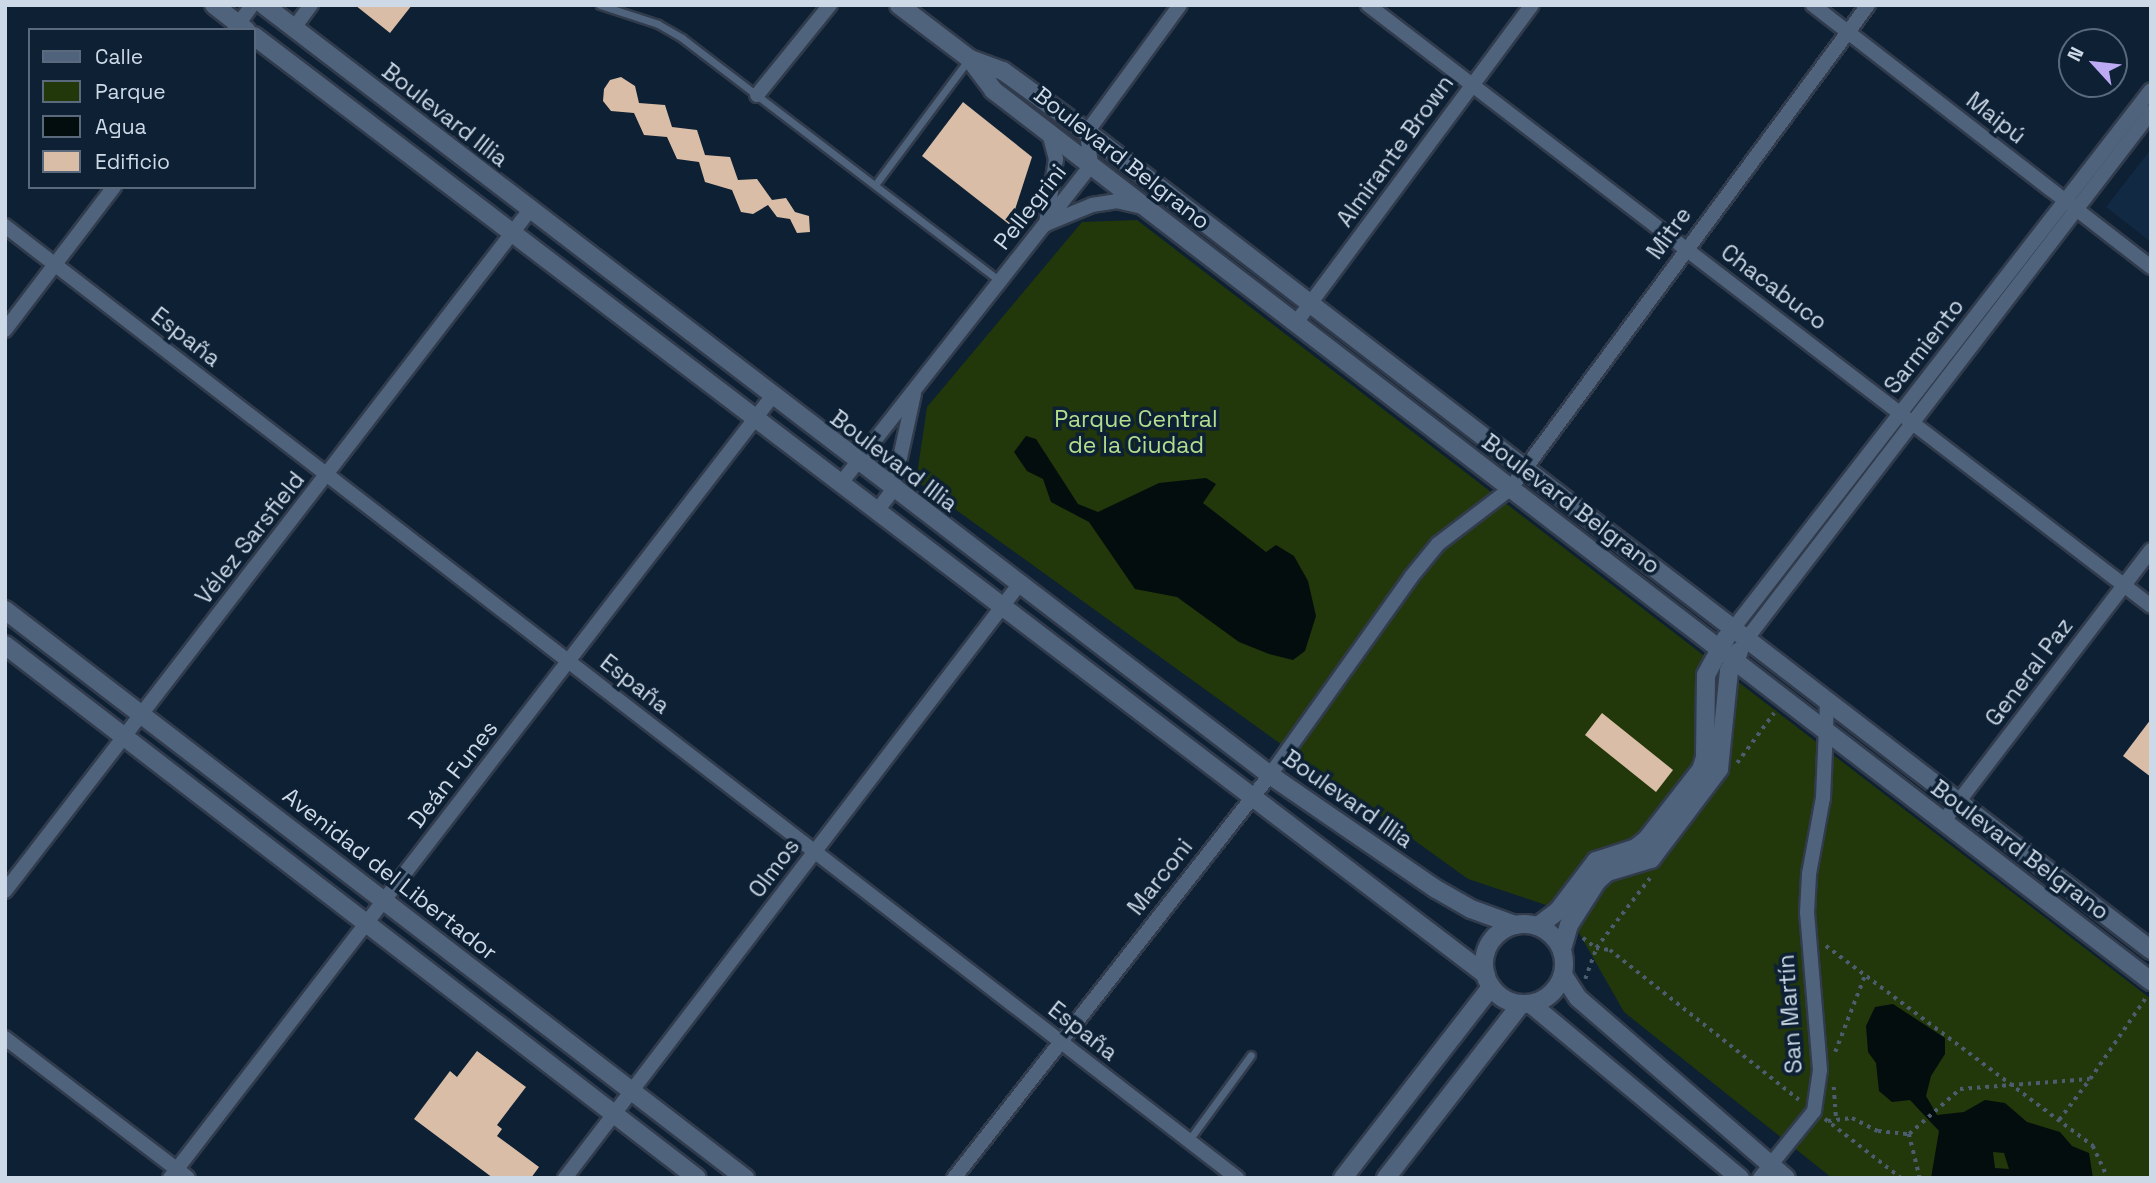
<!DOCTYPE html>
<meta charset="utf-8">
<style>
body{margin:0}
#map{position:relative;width:2156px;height:1183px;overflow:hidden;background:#0d2034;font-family:"Space Grotesk",sans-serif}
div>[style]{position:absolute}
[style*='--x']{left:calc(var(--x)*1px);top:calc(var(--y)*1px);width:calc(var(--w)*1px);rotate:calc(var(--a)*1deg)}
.built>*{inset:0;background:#112942}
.green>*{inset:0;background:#22370a}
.water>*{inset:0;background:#030d0e}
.building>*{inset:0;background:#dabda6}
.path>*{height:3.5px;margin-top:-1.75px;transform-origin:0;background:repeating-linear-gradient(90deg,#4c5d6f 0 3.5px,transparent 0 8.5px)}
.roads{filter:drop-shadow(2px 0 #313b4c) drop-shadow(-2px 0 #313b4c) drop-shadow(0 2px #313b4c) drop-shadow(0 -2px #313b4c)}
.service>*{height:7px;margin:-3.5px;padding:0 3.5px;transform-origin:3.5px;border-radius:3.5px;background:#4f647c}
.minor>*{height:14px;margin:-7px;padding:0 7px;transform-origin:7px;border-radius:7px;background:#4f647c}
.tertiary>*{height:18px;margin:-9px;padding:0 9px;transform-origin:9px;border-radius:9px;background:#4f647c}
.tertiary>.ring{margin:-9px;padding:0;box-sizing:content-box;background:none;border:18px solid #4f647c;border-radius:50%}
span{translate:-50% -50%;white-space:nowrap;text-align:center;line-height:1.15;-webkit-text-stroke:7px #0d2034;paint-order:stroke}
.street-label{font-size:23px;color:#cdd9e7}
.park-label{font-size:23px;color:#b3de8d}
.frame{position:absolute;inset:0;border:7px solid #cdd9e7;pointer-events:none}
.legend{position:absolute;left:28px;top:28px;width:228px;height:161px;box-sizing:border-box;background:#0d2034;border:2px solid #5a6a7c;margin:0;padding:9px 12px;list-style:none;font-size:21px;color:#cdd9e7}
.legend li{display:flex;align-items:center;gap:14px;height:35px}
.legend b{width:35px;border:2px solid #5a6a7c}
.north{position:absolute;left:2058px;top:28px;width:70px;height:70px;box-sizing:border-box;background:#0d2034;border:2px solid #5a6a7c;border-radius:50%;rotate:297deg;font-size:19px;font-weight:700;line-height:28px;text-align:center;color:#cdd9e7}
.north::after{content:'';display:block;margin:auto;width:24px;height:32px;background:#bcaaf5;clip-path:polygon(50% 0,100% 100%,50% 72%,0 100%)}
</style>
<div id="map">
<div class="built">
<i style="clip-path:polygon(2151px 149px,2151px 242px,2106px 207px)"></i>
</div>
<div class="green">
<i style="clip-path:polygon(1137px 220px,2151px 999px,2151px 1178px,1832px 1178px,1624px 1012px,1567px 912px,1468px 879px,916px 481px,927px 407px,1082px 222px)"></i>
</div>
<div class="water">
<i style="clip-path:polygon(1026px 436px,1036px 439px,1078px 504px,1098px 512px,1159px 483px,1206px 478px,1216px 484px,1203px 503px,1266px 552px,1276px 545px,1294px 556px,1308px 581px,1316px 616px,1305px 651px,1293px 660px,1269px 654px,1239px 642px,1177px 597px,1135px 589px,1089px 522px,1051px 502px,1043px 479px,1027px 471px,1014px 452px)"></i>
<i style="clip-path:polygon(evenodd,1893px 1004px,1945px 1038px,1945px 1054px,1931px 1076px,1926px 1096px,1937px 1115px,1964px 1112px,1985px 1100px,2005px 1103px,2027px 1122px,2060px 1132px,2072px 1146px,2089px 1153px,2093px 1178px,1931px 1178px,1939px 1131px,1910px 1100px,1892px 1102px,1879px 1091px,1876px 1063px,1868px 1052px,1866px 1026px,1875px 1007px,1893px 1004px,1993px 1152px,2004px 1153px,2009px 1169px,1995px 1168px,1993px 1152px)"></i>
</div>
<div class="building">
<i style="clip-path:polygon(355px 5px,412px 5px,390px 33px)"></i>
<i style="clip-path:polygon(621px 77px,635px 86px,639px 103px,665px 105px,672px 127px,697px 130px,705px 155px,730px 157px,738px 180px,757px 179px,772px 200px,786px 198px,795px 212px,809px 216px,810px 232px,797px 233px,790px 219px,777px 217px,768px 205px,753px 214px,741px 212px,732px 190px,705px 182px,699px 162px,677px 159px,667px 137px,644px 135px,634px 113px,611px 111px,603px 101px,604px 89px,610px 80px)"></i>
<i style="clip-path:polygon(963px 102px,1032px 157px,1010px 225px,922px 156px)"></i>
<i style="clip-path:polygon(1602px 713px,1673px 770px,1656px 792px,1585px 735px)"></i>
<i style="clip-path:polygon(2151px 719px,2151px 777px,2123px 756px)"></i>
<i style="clip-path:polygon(477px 1051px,526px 1087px,497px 1125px,502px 1129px,497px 1136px,539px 1167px,531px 1178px,493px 1178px,414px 1119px,450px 1071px,457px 1077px)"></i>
</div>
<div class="path">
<i style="--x:1737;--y:763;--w:62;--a:-53.5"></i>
<i style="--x:1583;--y:938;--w:16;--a:38"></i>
<i style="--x:1596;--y:948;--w:14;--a:8"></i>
<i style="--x:1610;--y:950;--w:241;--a:38.4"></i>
<i style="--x:1826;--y:946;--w:334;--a:36.8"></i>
<i style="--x:2093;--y:1146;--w:35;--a:65"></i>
<i style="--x:1585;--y:979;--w:33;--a:-70"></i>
<i style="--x:1596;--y:948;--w:88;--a:-52.4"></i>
<i style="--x:1835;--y:1052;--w:83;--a:-68.7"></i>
<i style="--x:1834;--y:1087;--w:30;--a:86"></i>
<i style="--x:1825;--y:1119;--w:96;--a:37.8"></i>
<i style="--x:2059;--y:1120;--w:51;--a:-52.9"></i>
<i style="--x:1828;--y:1121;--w:24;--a:-7"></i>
<i style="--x:1852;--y:1118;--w:29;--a:27"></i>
<i style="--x:1878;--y:1131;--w:31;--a:6"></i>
<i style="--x:1909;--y:1134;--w:45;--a:76"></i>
<i style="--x:1909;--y:1134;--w:68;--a:-41.4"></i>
<i style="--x:1960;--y:1089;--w:130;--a:-4.4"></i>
<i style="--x:2090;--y:1079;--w:101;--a:-55.5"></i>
</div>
<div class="roads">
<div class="service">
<i style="--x:600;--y:5;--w:61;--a:18.1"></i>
<i style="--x:658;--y:24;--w:28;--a:30"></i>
<i style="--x:682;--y:38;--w:400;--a:37.4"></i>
<i style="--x:875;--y:185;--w:157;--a:-53.3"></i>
<i style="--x:1189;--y:1140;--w:105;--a:-53.9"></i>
</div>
<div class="minor">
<i style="--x:1368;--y:5;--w:987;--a:37.51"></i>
<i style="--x:1813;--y:5;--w:428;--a:37.8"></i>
<i style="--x:294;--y:28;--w:29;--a:-54"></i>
<i style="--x:234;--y:30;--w:31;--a:-54"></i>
<i style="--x:757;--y:95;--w:116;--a:-51"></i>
<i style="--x:1049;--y:133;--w:27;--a:75"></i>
<i style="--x:1056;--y:159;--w:66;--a:98.7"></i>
<i style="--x:1046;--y:224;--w:50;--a:-22.4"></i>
<i style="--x:1092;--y:205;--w:24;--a:-9"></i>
<i style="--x:1116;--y:201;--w:28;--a:13"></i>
<i style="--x:5;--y:226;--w:1557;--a:37.69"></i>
<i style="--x:1295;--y:324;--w:397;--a:-53.4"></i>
<i style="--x:5;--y:330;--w:180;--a:-52.7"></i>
<i style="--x:841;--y:483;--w:405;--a:-51.8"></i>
<i style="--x:1091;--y:165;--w:33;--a:-97"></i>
<i style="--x:1087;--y:132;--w:157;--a:-53.8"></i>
<i style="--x:877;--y:511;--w:26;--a:-53"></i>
<i style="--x:893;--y:490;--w:98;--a:-77.7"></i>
<i style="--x:1732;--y:630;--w:683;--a:-52.19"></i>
<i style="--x:1745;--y:641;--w:667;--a:-52.49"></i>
<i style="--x:1943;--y:822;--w:342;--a:-52.6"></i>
<i style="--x:5;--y:891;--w:858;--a:-52.38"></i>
<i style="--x:5;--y:1038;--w:230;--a:37.4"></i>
<i style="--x:170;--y:1178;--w:985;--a:-52.39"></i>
<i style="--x:565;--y:1178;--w:745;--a:-52.58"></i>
<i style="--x:954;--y:1178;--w:512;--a:-51.9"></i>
<i style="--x:1270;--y:775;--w:243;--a:-54.5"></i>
<i style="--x:1411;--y:577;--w:43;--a:-50.7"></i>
<i style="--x:1438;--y:544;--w:91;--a:-37.4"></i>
<i style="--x:1510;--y:489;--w:602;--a:-53.51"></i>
<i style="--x:1760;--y:1178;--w:86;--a:-51.1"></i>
<i style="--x:1814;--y:1111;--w:41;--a:-81.7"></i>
<i style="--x:1820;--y:1070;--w:158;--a:-94.7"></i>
<i style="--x:1807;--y:913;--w:39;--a:-87"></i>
<i style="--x:1809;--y:874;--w:77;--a:-79.6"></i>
<i style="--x:1823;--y:798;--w:95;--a:-87.6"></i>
</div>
<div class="tertiary">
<i style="--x:214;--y:5;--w:41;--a:38"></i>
<i style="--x:264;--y:5;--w:1267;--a:37.43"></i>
<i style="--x:1270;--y:775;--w:201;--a:34.5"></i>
<i style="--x:1436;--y:889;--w:40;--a:29.7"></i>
<i style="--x:1471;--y:909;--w:47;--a:20"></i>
<i style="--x:899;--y:5;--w:89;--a:37.3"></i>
<i style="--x:970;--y:59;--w:39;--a:53"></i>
<i style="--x:993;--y:90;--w:1461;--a:37.58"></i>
<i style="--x:254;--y:36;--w:1549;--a:37.31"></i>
<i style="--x:970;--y:59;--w:35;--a:20"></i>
<i style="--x:1003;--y:71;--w:104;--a:36"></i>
<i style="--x:1087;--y:132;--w:1342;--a:37.55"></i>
<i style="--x:5;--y:610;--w:933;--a:37.51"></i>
<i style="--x:5;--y:645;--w:873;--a:37.6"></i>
<i class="ring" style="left:1484px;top:924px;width:62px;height:62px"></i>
<i style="--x:1538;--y:926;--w:25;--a:-37"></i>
<i style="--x:1558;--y:911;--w:63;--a:-52.8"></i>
<i style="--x:1596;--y:861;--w:42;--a:-18"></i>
<i style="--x:1636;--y:848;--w:14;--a:-39"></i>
<i style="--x:1647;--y:839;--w:88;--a:-52"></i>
<i style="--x:1701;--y:770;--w:13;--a:-72"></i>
<i style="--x:1705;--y:758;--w:83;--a:-89.3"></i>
<i style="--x:1706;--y:675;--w:42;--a:-61.6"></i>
<i style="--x:1562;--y:949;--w:25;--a:-74"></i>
<i style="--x:1569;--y:925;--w:52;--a:-57.5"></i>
<i style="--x:1597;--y:881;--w:13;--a:-42"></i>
<i style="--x:1607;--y:872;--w:46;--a:-16.5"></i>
<i style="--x:1651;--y:859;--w:113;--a:-52.9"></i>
<i style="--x:1719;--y:769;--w:99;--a:-84.2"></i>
<i style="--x:1729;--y:671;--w:22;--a:-63"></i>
<i style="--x:1563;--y:975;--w:27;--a:57"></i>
<i style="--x:1578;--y:998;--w:275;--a:40.9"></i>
<i style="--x:1531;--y:1004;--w:272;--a:39.8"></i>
<i style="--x:1343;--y:1178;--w:242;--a:-52.2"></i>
<i style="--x:1386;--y:1178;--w:220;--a:-52.2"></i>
</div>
</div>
<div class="street-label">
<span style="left:445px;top:115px;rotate:38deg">Boulevard Illia</span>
<span style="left:1996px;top:118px;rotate:38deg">Maipú</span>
<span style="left:1395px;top:151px;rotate:-54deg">Almirante Brown</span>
<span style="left:1122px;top:158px;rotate:38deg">Boulevard Belgrano</span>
<span style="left:1030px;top:207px;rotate:-52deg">Pellegrini</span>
<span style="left:1669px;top:233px;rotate:-54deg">Mitre</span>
<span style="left:1774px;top:287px;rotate:37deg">Chacabuco</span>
<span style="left:186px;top:337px;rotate:38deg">España</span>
<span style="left:1924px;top:346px;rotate:-52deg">Sarmiento</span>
<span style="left:894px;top:461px;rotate:37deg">Boulevard Illia</span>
<span style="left:1571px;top:504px;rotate:37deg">Boulevard Belgrano</span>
<span style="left:250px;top:538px;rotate:-52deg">Vélez Sarsfield</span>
<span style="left:2029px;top:672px;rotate:-53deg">General Paz</span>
<span style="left:635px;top:684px;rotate:38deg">España</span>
<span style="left:453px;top:774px;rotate:-52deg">Deán Funes</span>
<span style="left:1348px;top:799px;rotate:35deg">Boulevard Illia</span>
<span style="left:2020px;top:850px;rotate:37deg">Boulevard Belgrano</span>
<span style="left:774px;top:868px;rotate:-53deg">Olmos</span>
<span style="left:390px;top:874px;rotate:38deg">Avenidad del Libertador</span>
<span style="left:1160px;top:877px;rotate:-52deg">Marconi</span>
<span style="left:1790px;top:1014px;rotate:-94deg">San Martín</span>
<span style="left:1083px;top:1031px;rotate:38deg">España</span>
</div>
<div class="park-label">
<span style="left:1136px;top:432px">Parque Central<br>de la Ciudad</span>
</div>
<div class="frame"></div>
<ul class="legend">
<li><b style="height:9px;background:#4f647c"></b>Calle</li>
<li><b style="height:19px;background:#22370a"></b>Parque</li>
<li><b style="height:19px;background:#030d0e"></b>Agua</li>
<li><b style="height:19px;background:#dabda6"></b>Edificio</li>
</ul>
<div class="north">N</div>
</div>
